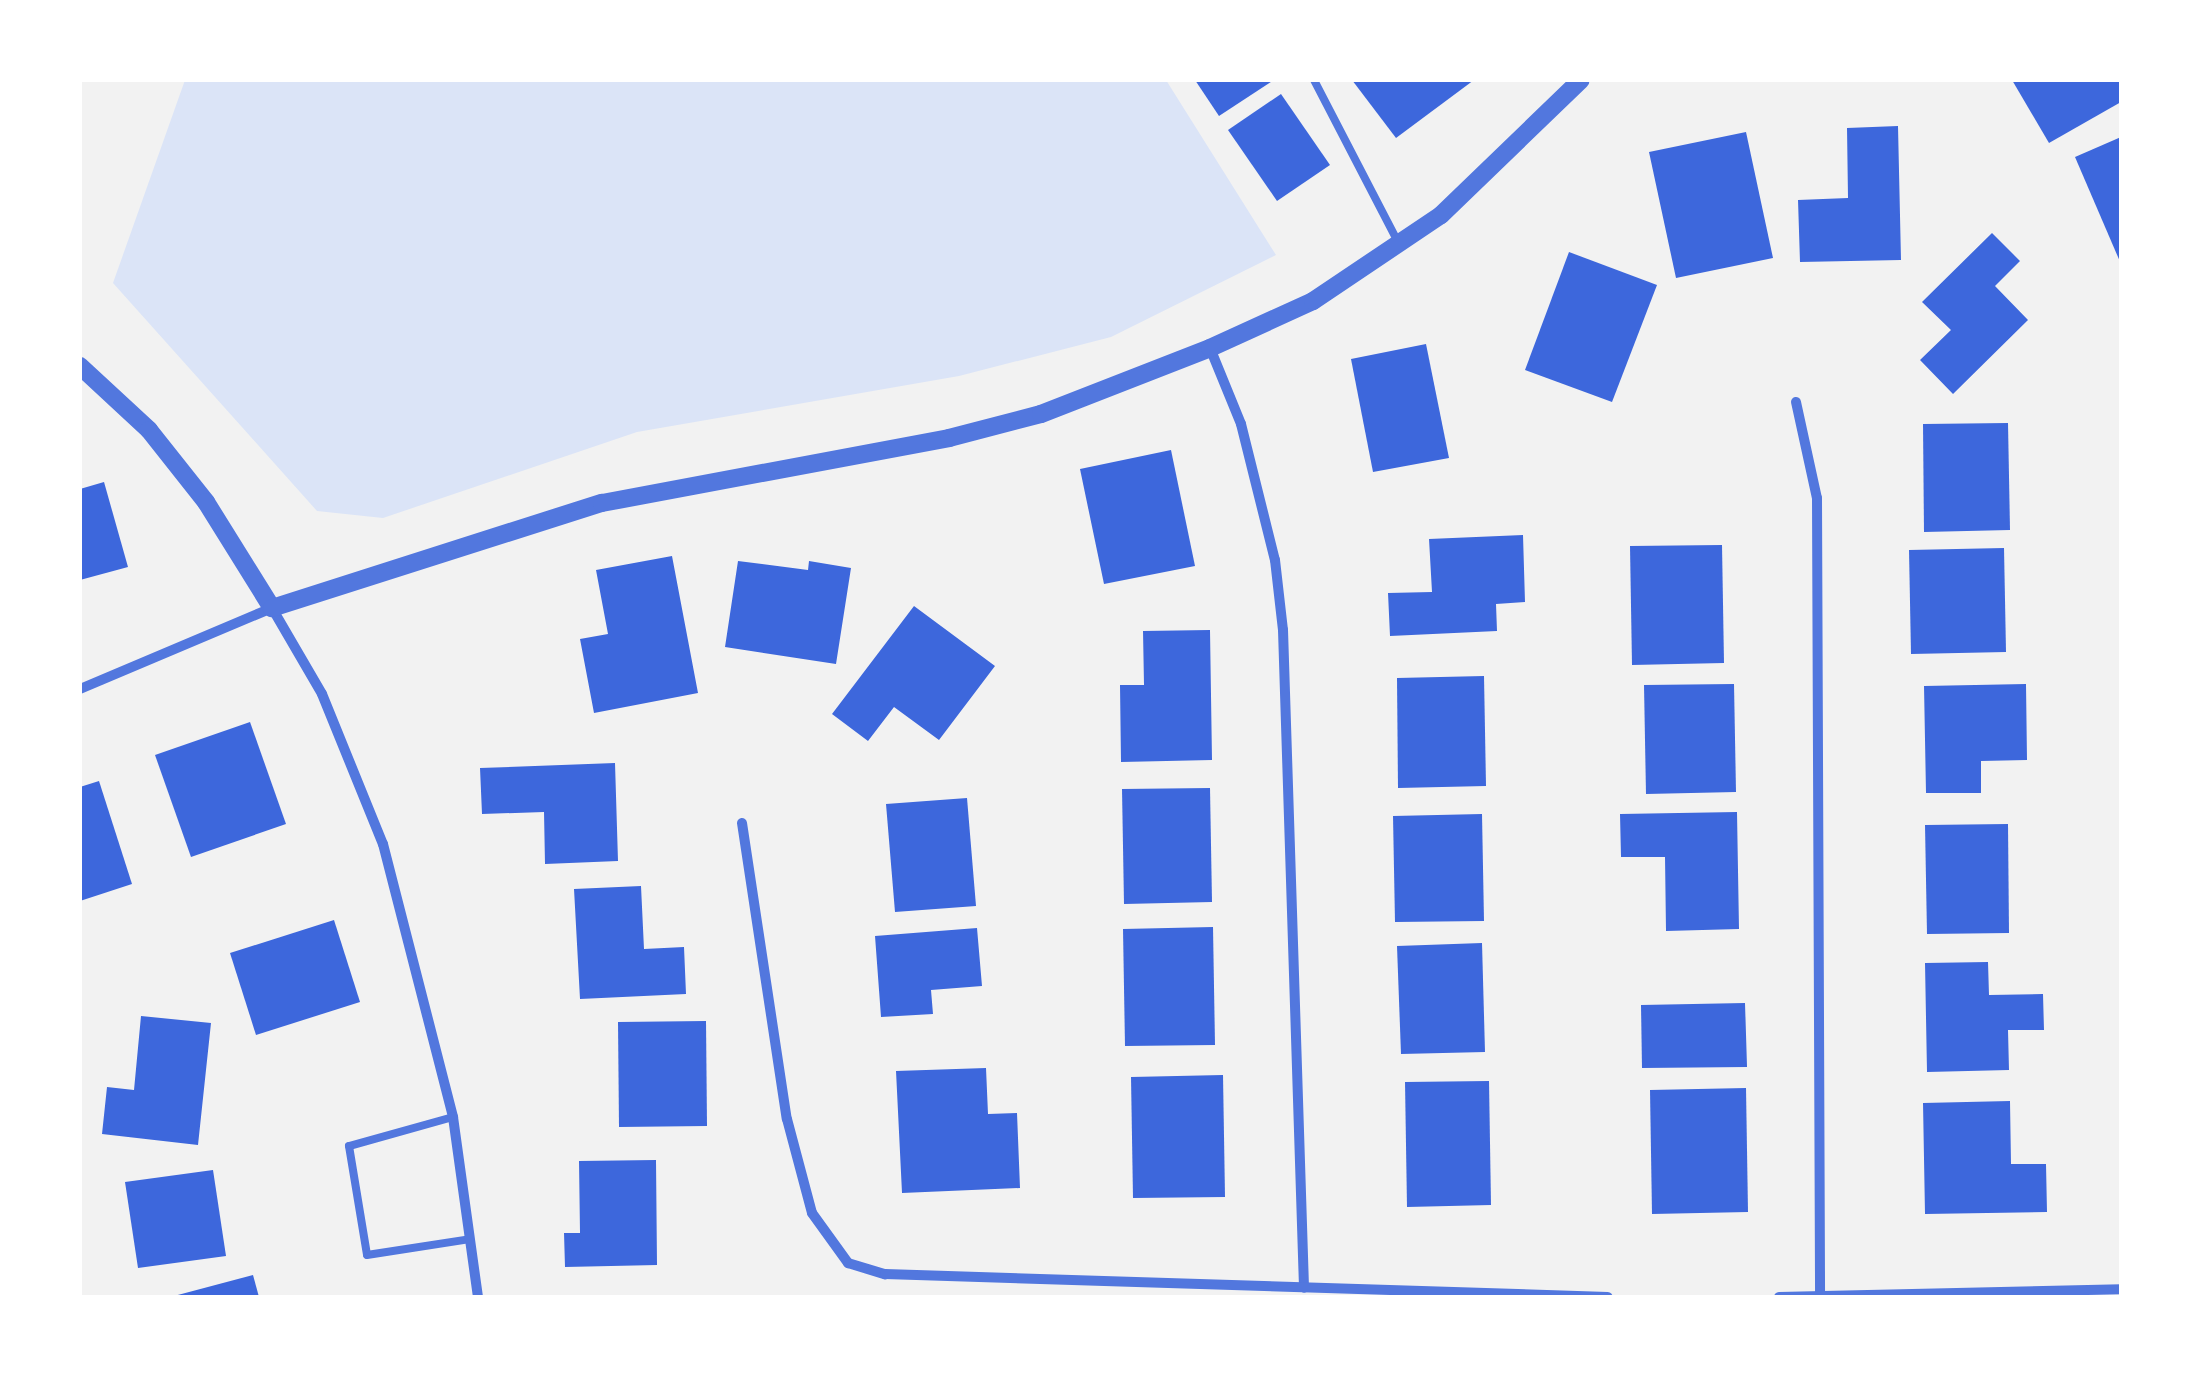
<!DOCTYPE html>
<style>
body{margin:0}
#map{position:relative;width:2201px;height:1377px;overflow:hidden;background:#f2f2f2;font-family:Arial,sans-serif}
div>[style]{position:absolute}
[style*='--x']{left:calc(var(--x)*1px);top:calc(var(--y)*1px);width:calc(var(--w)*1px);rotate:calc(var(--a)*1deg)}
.green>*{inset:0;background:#dbe4f7}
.building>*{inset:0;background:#3d67dc}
.service>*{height:8px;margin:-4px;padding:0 4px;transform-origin:4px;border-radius:4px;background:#5277de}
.minor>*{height:10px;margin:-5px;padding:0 5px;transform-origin:5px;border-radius:5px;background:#5277de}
.tertiary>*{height:18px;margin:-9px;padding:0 9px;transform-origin:9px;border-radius:9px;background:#5277de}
span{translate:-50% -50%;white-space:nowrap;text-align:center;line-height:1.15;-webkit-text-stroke:8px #fff;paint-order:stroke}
.frame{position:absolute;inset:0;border:82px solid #fff;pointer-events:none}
</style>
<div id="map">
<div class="green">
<i style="clip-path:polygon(185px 80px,1166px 80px,1276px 255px,1111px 337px,959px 376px,637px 432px,383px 518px,317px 511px,113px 283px)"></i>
</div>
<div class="building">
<i style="clip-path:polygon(1195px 80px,1274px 80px,1219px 116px)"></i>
<i style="clip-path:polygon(1352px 80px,1474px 80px,1396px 138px)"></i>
<i style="clip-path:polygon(2012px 80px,2121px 80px,2121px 102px,2049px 143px)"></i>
<i style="clip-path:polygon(1281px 94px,1330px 165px,1277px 201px,1228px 130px)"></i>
<i style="clip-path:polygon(1898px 126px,1901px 260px,1800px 262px,1798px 200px,1848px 198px,1847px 128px)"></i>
<i style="clip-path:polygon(1746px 132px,1773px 258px,1676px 278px,1649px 152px)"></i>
<i style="clip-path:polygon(2121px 137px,2121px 264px,2075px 157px)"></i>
<i style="clip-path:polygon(1992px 233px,2020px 261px,1995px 286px,2028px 320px,1953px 394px,1920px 360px,1951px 330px,1922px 302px)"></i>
<i style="clip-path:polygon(1569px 252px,1657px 285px,1612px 402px,1525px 370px)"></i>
<i style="clip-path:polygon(1426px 344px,1449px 458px,1373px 472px,1351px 359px)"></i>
<i style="clip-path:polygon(2008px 423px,2010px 530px,1924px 532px,1923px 424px)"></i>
<i style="clip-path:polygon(1171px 450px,1195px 566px,1104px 584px,1080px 469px)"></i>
<i style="clip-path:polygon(104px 482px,128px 567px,80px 580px,80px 489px)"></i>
<i style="clip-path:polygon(1523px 535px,1525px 602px,1496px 604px,1497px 631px,1390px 636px,1388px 593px,1432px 592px,1429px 539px)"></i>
<i style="clip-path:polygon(1722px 545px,1724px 663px,1632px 665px,1630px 546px)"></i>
<i style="clip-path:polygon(2004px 548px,2006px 652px,1911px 654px,1909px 550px)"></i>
<i style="clip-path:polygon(672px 556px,698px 693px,594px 713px,580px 639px,608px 634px,596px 570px)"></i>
<i style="clip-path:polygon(738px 561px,808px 570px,809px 561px,851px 568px,836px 664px,725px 647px)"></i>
<i style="clip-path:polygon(914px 606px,995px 666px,939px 740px,894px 707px,868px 741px,832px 714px)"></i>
<i style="clip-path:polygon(1210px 630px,1212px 760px,1121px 762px,1120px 685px,1144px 685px,1143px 631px)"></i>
<i style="clip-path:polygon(1484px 676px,1486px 786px,1398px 788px,1397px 678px)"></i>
<i style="clip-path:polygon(1734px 684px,1736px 792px,1646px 794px,1644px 685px)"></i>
<i style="clip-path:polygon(2026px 684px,2027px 760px,1981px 761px,1981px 793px,1926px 793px,1924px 686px)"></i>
<i style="clip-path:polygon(250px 722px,286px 824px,191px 857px,155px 755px)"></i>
<i style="clip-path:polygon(615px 763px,618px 861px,545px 864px,544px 812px,482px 814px,480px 768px)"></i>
<i style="clip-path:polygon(99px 781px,132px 884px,80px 901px,80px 787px)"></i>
<i style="clip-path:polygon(1210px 788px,1212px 902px,1124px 904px,1122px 789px)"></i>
<i style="clip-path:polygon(967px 798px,976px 906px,895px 912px,886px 804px)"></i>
<i style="clip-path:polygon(1737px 812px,1739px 929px,1666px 931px,1665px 857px,1621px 857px,1620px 814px)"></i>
<i style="clip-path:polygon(1482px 814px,1484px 921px,1395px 922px,1393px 816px)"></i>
<i style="clip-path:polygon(2008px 824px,2009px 933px,1927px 934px,1925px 825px)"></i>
<i style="clip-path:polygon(641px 886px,644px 949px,684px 947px,686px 994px,580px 999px,574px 889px)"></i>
<i style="clip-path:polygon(334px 920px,360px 1002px,256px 1035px,230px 953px)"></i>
<i style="clip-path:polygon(1213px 927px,1215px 1045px,1125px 1046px,1123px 929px)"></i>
<i style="clip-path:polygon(977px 928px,982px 986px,931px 990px,933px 1014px,881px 1017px,875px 936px)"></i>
<i style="clip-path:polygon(1482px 943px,1485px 1052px,1401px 1054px,1397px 946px)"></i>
<i style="clip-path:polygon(1988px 962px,1989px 995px,2043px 994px,2044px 1030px,2008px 1030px,2009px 1070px,1927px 1072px,1925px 963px)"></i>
<i style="clip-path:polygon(1745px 1003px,1747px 1067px,1642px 1068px,1641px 1005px)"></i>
<i style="clip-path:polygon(141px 1016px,211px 1023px,198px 1145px,102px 1134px,107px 1087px,134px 1090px)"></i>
<i style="clip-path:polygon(706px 1021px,707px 1126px,619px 1127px,618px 1022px)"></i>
<i style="clip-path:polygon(986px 1068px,988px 1114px,1017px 1113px,1020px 1188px,902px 1193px,896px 1071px)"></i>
<i style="clip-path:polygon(1223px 1075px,1225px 1197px,1133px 1198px,1131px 1077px)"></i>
<i style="clip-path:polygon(1489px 1081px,1491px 1205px,1407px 1207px,1405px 1082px)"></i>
<i style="clip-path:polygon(1746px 1088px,1748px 1212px,1652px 1214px,1650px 1090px)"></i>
<i style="clip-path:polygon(2010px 1101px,2011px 1164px,2046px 1164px,2047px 1212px,1925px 1214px,1923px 1103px)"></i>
<i style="clip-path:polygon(656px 1160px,657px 1265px,565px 1267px,564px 1233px,580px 1233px,579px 1161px)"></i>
<i style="clip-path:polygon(213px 1170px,226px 1256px,138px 1268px,125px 1182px)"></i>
<i style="clip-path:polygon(253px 1275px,259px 1297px,175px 1297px,174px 1296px)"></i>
</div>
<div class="service">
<i style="--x:1314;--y:80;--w:185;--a:62.6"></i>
<i style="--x:453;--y:1117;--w:108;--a:164.4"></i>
<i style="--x:349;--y:1146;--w:110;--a:80.6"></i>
<i style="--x:367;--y:1255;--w:104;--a:-8.8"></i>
</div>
<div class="minor">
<i style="--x:1210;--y:348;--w:82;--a:67.8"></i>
<i style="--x:1241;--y:424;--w:140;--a:76"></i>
<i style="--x:1275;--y:560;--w:70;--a:83.5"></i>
<i style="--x:1283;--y:630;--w:658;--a:88.17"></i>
<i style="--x:1796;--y:402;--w:98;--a:77.7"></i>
<i style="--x:1817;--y:498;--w:799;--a:89.78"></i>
<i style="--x:80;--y:689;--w:208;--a:-22.9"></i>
<i style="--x:272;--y:608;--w:99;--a:59.8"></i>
<i style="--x:322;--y:694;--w:162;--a:67.9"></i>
<i style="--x:383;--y:844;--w:282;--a:75.6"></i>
<i style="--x:453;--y:1117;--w:182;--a:82.1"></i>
<i style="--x:742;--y:823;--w:299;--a:81.4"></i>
<i style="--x:787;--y:1119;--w:97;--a:75.1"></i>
<i style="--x:812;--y:1213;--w:62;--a:54.2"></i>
<i style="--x:848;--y:1263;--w:39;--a:17"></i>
<i style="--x:885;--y:1274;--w:723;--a:1.82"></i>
<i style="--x:1779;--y:1297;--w:342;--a:-1.3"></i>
</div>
<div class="tertiary">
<i style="--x:80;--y:366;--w:94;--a:42.8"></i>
<i style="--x:149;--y:430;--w:92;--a:51.6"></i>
<i style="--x:206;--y:502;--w:125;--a:58.1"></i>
<i style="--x:272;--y:608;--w:346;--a:-17.7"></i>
<i style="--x:602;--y:503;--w:353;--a:-10.6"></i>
<i style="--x:949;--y:438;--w:95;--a:-14.6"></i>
<i style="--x:1041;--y:414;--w:181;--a:-21.3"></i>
<i style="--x:1210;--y:348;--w:113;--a:-24.5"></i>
<i style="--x:1313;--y:301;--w:154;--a:-33.9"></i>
<i style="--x:1441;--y:215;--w:194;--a:-44"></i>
</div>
<div class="frame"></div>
</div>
